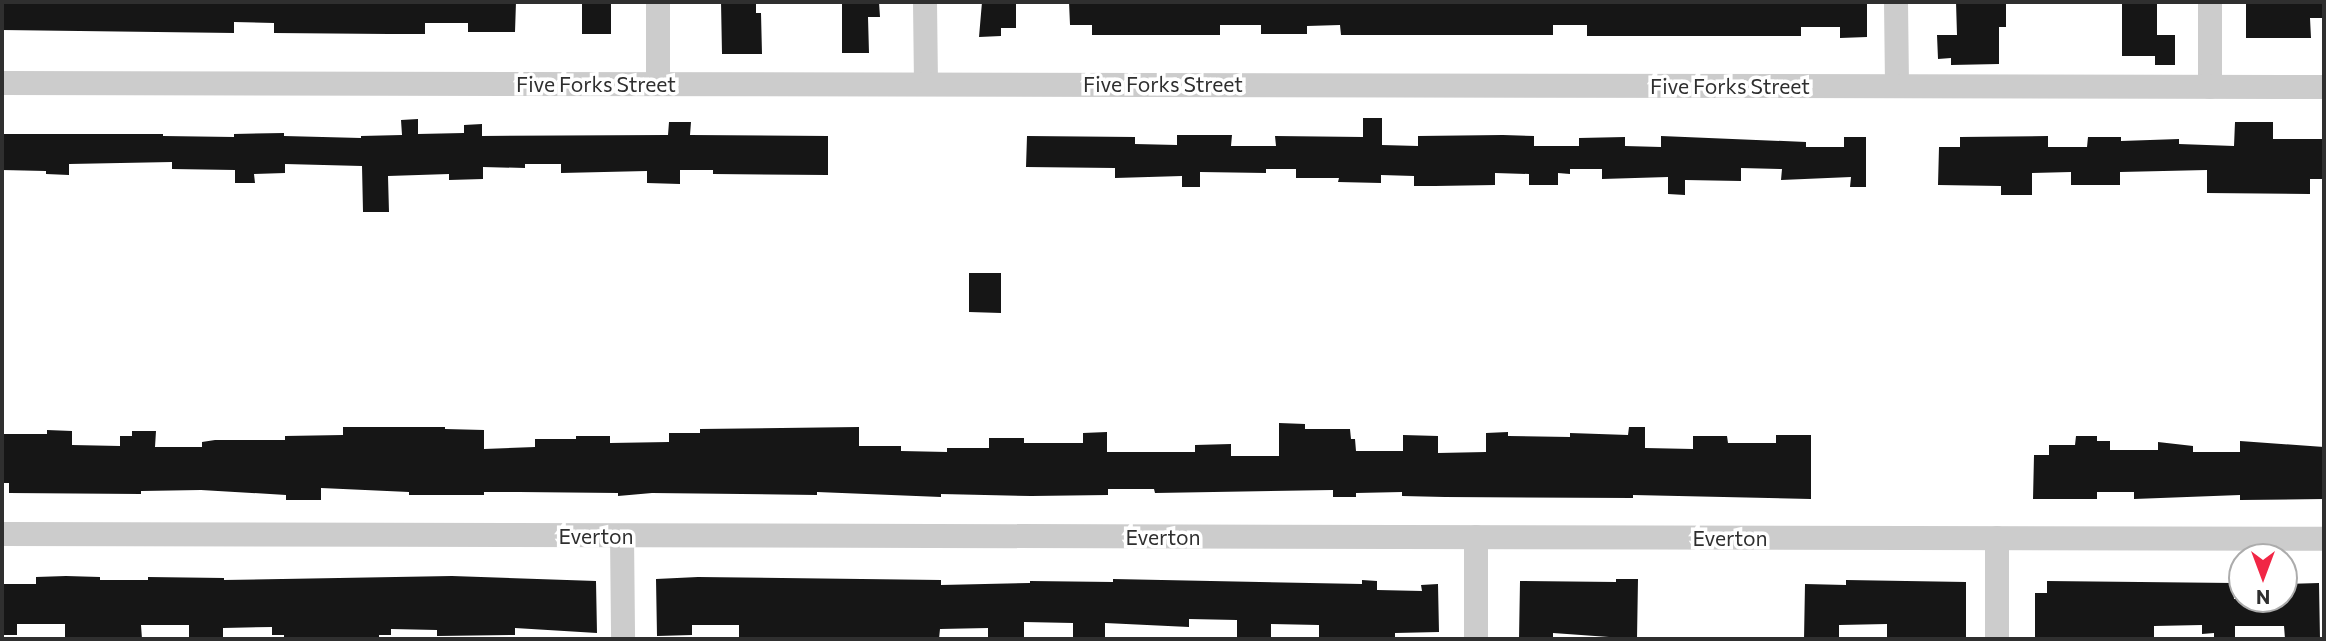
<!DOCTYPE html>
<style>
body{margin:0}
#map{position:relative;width:2326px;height:641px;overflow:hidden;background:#fff;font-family:Commissioner,sans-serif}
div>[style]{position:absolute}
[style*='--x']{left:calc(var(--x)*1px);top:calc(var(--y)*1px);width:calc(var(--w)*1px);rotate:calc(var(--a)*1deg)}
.building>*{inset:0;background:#161616}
.minor>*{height:24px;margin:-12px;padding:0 12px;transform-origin:12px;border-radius:12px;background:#ccc}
span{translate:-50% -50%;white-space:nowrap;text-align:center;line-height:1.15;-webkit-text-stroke:7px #fff;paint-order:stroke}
.street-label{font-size:21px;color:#2f2f2f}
.frame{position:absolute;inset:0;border:4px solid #2f2f2f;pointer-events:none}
.north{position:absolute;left:2228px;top:543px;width:70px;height:70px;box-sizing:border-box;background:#fff;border:2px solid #acacac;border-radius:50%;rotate:180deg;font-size:19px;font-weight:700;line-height:28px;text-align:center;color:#2f2f2f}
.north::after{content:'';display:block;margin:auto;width:24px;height:32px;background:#f12645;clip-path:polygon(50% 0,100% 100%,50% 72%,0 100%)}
</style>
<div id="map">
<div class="building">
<i style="clip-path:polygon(516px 2px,515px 32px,468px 32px,468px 23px,425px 23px,425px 34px,389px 34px,274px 33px,274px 23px,234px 22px,234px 33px,2px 30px,2px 3px)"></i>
<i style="clip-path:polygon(582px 2px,611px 2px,611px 34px,582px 34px)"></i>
<i style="clip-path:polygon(721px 2px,756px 2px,756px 13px,761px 13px,762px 54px,722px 54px)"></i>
<i style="clip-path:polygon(842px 2px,879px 2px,880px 17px,868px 17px,869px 53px,842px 53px)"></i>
<i style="clip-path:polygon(982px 2px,1016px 2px,1016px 28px,1001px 28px,1001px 36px,979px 37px)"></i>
<i style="clip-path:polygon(1069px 2px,1867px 2px,1867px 37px,1840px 38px,1840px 27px,1801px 27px,1801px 36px,1587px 36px,1587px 25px,1553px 25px,1553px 35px,1341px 35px,1340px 25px,1307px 26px,1307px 34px,1261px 34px,1261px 25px,1220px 25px,1220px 35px,1092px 35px,1092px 25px,1070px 25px)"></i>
<i style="clip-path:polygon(1956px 2px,2006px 2px,2006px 27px,1999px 27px,1999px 64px,1951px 65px,1951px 58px,1938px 59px,1937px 35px,1957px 35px)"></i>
<i style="clip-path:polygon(2122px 2px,2157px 2px,2157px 35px,2175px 35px,2175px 65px,2155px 65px,2155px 56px,2122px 56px)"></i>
<i style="clip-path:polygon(2246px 2px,2324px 2px,2324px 18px,2310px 18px,2311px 38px,2246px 38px)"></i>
<i style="clip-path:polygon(1363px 118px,1382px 118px,1382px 145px,1418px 146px,1418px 136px,1503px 135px,1534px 136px,1534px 146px,1579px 146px,1579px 138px,1625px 137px,1625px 146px,1661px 147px,1661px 136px,1806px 142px,1806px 147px,1844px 147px,1844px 137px,1866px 137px,1866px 187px,1850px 187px,1851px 177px,1781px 180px,1782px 169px,1741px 168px,1741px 181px,1685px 180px,1685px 195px,1668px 194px,1668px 177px,1602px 179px,1602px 169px,1570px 169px,1570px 174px,1558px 173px,1558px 185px,1529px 185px,1529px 174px,1495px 173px,1495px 185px,1435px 186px,1414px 186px,1414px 176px,1381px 175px,1381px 183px,1338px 182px,1339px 178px,1296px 178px,1296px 169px,1266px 169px,1266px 173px,1200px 172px,1200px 187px,1182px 187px,1182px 176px,1115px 178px,1115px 168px,1026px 167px,1027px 136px,1135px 137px,1135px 144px,1177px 145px,1177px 135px,1232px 135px,1231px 146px,1276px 146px,1275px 136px,1363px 137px)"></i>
<i style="clip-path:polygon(418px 119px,418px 134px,464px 133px,464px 125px,482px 124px,482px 136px,668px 135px,669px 122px,691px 122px,690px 135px,828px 136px,828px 175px,713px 174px,713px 170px,680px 170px,680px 184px,647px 183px,647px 171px,561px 173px,561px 164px,525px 164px,525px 168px,483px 167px,483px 179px,449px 180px,449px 174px,388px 176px,389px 212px,363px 212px,362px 166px,285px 164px,285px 173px,254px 174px,255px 183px,235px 183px,235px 170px,172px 169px,172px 162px,69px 164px,69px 175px,46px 174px,46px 171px,2px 170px,2px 134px,163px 134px,163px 136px,234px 137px,234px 134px,284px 133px,284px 136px,361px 138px,361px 136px,402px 135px,401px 120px)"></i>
<i style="clip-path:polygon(2235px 122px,2273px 122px,2273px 139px,2324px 139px,2324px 179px,2310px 179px,2310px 194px,2207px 193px,2207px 170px,2120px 172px,2120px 185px,2071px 185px,2071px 172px,2032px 173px,2032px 195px,2001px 195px,2001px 186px,1938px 185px,1939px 147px,1960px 147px,1960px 137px,2048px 136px,2048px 147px,2087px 147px,2088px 137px,2121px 137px,2121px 141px,2179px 139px,2179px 144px,2234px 146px)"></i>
<i style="clip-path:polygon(969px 273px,1001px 273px,1001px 313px,969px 312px)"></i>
<i style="clip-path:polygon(1279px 423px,1305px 424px,1305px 429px,1350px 429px,1351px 439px,1355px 439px,1356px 451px,1403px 451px,1403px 435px,1438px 436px,1438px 453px,1486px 452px,1486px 433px,1508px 432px,1508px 436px,1570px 437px,1570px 433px,1628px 435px,1629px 427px,1645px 427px,1645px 448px,1693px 449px,1693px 436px,1727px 436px,1728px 443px,1776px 443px,1776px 435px,1811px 435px,1811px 499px,1633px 495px,1633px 498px,1445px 497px,1402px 496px,1402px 492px,1356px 493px,1356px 497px,1333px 497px,1333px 490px,1155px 493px,1154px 489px,1108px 489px,1108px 495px,1031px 496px,941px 494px,941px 497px,817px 492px,817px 495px,652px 493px,618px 496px,618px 493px,519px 492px,484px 492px,484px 495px,409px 495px,409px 492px,321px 488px,321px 500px,286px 500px,286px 495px,201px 490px,141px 491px,141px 494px,9px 493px,9px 483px,2px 483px,2px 434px,47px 434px,47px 430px,72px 431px,72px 445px,120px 446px,120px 436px,132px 436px,132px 431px,156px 431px,155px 447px,202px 447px,202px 442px,215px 440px,285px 440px,285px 436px,343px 435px,343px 427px,445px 427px,445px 429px,484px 430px,484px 449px,535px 447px,535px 439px,576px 439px,576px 436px,610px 436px,610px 443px,669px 442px,669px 433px,700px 433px,700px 429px,859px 427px,859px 446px,901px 446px,901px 451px,947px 452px,947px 448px,989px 448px,989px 438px,1024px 438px,1024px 443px,1083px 443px,1083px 433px,1107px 432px,1107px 452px,1195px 452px,1195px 445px,1231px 444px,1231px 456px,1279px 456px)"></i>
<i style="clip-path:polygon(2076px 436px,2097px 436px,2097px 441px,2110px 441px,2110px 450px,2158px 450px,2158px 442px,2193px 446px,2193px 452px,2240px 452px,2240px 441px,2324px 447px,2324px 499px,2240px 500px,2240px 495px,2134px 499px,2134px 492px,2097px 492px,2097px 499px,2033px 499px,2034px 455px,2049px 455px,2049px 445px,2075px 445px)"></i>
<i style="clip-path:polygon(66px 576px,100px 577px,100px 580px,148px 580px,148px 577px,224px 578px,224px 580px,452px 576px,596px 581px,597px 633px,515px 628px,515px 635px,437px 636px,437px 630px,391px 629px,391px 635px,379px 635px,379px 639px,284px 639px,284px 635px,272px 635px,272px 627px,223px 628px,223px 639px,189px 639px,189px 625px,141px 625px,142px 639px,65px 639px,65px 624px,17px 624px,17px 635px,2px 635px,2px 584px,36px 584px,36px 577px)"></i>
<i style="clip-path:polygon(698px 577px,941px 580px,941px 585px,1030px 583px,1030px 581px,1113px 582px,1113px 579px,1362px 584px,1362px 580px,1377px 581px,1377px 590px,1422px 591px,1421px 585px,1438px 584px,1439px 632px,1395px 633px,1395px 639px,1319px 639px,1319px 625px,1271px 624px,1271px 639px,1237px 639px,1237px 620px,1189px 619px,1189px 627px,1105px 623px,1105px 639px,1073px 639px,1073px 623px,1024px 622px,1024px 639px,988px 639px,988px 628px,940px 629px,939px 639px,752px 639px,739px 637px,739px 625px,692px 625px,692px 635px,657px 636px,656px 579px)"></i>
<i style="clip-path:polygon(1616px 579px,1638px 579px,1637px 639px,1553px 633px,1553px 639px,1519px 639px,1520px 581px,1616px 582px)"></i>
<i style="clip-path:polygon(1846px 580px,1966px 582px,1966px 639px,1887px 639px,1887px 624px,1839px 625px,1839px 639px,1804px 639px,1805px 584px,1846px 585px)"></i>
<i style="clip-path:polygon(2047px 581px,2233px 583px,2234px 599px,2284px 599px,2284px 584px,2319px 583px,2320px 639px,2285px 639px,2284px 626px,2235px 626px,2235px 639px,2214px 639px,2214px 633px,2202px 634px,2202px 625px,2154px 626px,2154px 639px,2035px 639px,2035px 593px,2047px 593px)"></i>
</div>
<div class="minor">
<i style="--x:925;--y:2;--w:81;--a:89.3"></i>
<i style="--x:1896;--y:2;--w:84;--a:89.3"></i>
<i style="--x:2210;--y:2;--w:85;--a:90"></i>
<i style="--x:2;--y:83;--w:2322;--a:0.1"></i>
<i style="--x:658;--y:84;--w:82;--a:-90"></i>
<i style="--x:2;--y:534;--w:2322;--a:0.12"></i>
<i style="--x:622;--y:536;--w:103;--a:89.4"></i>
<i style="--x:1476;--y:537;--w:102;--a:90"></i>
<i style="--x:1997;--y:538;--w:101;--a:90"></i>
</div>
<div class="street-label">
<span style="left:596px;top:84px">Five Forks Street</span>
<span style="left:1163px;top:84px">Five Forks Street</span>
<span style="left:1730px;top:86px">Five Forks Street</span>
<span style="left:596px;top:536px">Everton</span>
<span style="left:1163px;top:537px">Everton</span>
<span style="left:1730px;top:538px">Everton</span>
</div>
<div class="frame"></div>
<div class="north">N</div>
</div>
